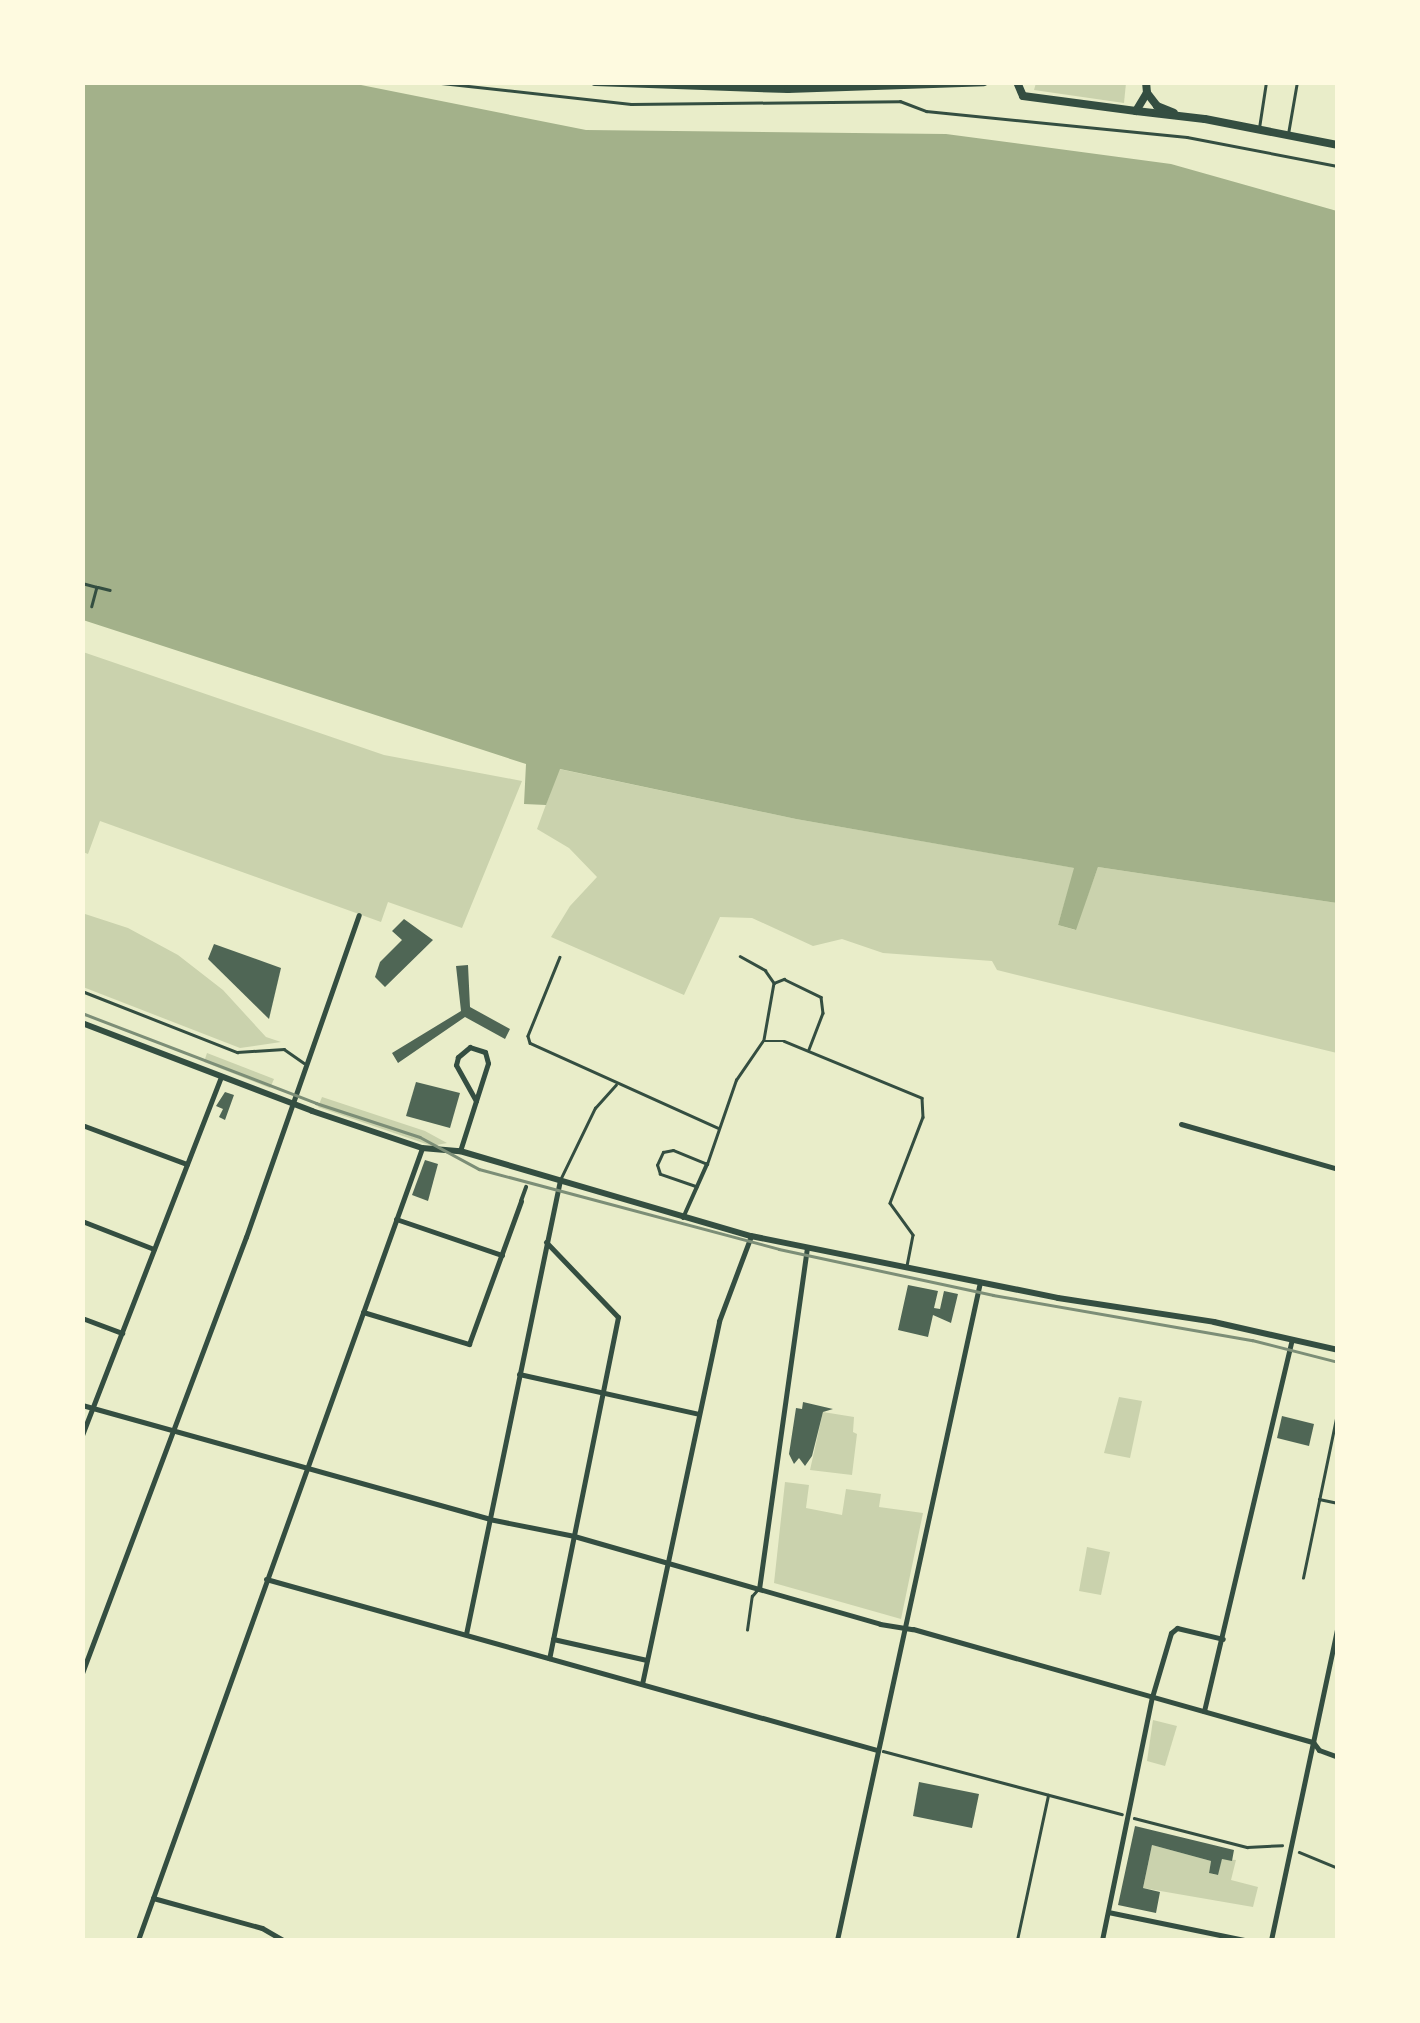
<!DOCTYPE html>
<style>
body{margin:0}
#map{position:relative;width:1420px;height:2023px;overflow:hidden;background:#e9edc9;font-family:"Varela Round",sans-serif}
div>[style]{position:absolute}
[style*='--x']{left:calc(var(--x)*1px);top:calc(var(--y)*1px);width:calc(var(--w)*1px);rotate:calc(var(--a)*1deg)}
.green>*{inset:0;background:#cad2ad}
.water>*{inset:0;background:#a3b18a}
.building>*{inset:0;background:#4f6655}
.path>*{height:2.5px;margin:-1.25px;padding:0 1.25px;transform-origin:1.25px;border-radius:1.25px;background:#344e41}
.service>*{height:2.5px;margin:-1.25px;padding:0 1.25px;transform-origin:1.25px;border-radius:1.25px;background:#344e41}
.pedestrian>*{height:4px;margin:-2px;padding:0 2px;transform-origin:2px;border-radius:2px;background:#344e41}
.minor>*{height:5px;margin:-2.5px;padding:0 2.5px;transform-origin:2.5px;border-radius:2.5px;background:#344e41}
.tertiary>*{height:6px;margin:-3px;padding:0 3px;transform-origin:3px;border-radius:3px;background:#344e41}
.secondary>*{height:8px;margin:-4px;padding:0 4px;transform-origin:4px;border-radius:4px;background:#344e41}
.tram>*{height:2.5px;margin:-1.25px;padding:0 1.25px;transform-origin:1.25px;border-radius:1.25px;background:#7c8e77}
span{translate:-50% -50%;white-space:nowrap;text-align:center;line-height:1.15;-webkit-text-stroke:8px #fefae0;paint-order:stroke}
.frame{position:absolute;inset:0;border:85px solid #fefae0;pointer-events:none}
</style>
<div id="map">
<div class="green">
<i style="clip-path:polygon(1036px 83px,1126px 83px,1124px 103px,1034px 90px)"></i>
<i style="clip-path:polygon(83px 652px,384px 755px,522px 781px,462px 928px,388px 902px,381px 922px,100px 821px,88px 854px,83px 852px)"></i>
<i style="clip-path:polygon(559px 769px,796px 819px,1075px 868px,1058px 925px,1075px 930px,1098px 867px,1337px 903px,1337px 1053px,997px 970px,992px 961px,883px 953px,842px 939px,813px 946px,752px 918px,720px 917px,684px 995px,551px 937px,570px 906px,597px 877px,569px 848px,537px 829px)"></i>
<i style="clip-path:polygon(82px 913px,128px 928px,178px 955px,223px 990px,266px 1037px,281px 1042px,240px 1048px,83px 987px)"></i>
<i style="clip-path:polygon(207px 1053px,274px 1079px,270px 1088px,204px 1062px)"></i>
<i style="clip-path:polygon(322px 1097px,425px 1131px,447px 1143px,432px 1146px,318px 1107px)"></i>
<i style="clip-path:polygon(1119px 1397px,1142px 1401px,1130px 1458px,1104px 1453px)"></i>
<i style="clip-path:polygon(823px 1412px,854px 1417px,853px 1432px,857px 1434px,852px 1475px,810px 1470px)"></i>
<i style="clip-path:polygon(785px 1482px,809px 1485px,806px 1508px,842px 1515px,846px 1489px,881px 1494px,879px 1507px,923px 1513px,901px 1619px,774px 1583px)"></i>
<i style="clip-path:polygon(1087px 1547px,1110px 1552px,1101px 1595px,1079px 1591px)"></i>
<i style="clip-path:polygon(1153px 1720px,1177px 1726px,1165px 1766px,1147px 1761px)"></i>
<i style="clip-path:polygon(1152px 1845px,1211px 1861px,1209px 1873px,1217px 1875px,1222px 1859px,1236px 1860px,1231px 1880px,1258px 1887px,1253px 1907px,1143px 1888px)"></i>
</div>
<div class="water">
<i style="clip-path:polygon(83px 83px,351px 83px,586px 130px,946px 134px,1171px 164px,1337px 211px,1337px 903px,1098px 867px,1076px 930px,1058px 925px,1074px 868px,796px 819px,560px 769px,546px 805px,524px 804px,526px 764px,83px 620px)"></i>
</div>
<div class="building">
<i style="clip-path:polygon(404px 919px,433px 940px,385px 987px,375px 977px,380px 962px,402px 940px,392px 931px)"></i>
<i style="clip-path:polygon(214px 944px,281px 968px,269px 1019px,208px 959px)"></i>
<i style="clip-path:polygon(468px 965px,470px 1007px,510px 1029px,505px 1039px,465px 1017px,398px 1063px,392px 1053px,461px 1011px,456px 966px)"></i>
<i style="clip-path:polygon(416px 1082px,460px 1093px,450px 1128px,406px 1116px)"></i>
<i style="clip-path:polygon(225px 1092px,234px 1095px,225px 1120px,219px 1117px,223px 1109px,216px 1106px)"></i>
<i style="clip-path:polygon(425px 1160px,438px 1164px,428px 1201px,412px 1195px)"></i>
<i style="clip-path:polygon(908px 1285px,938px 1291px,934px 1308px,940px 1309px,944px 1291px,958px 1294px,951px 1323px,933px 1315px,928px 1337px,898px 1330px)"></i>
<i style="clip-path:polygon(803px 1402px,833px 1409px,823px 1412px,812px 1456px,805px 1466px,799px 1458px,794px 1464px,789px 1454px,796px 1408px,802px 1409px)"></i>
<i style="clip-path:polygon(1282px 1416px,1314px 1424px,1309px 1446px,1277px 1438px)"></i>
<i style="clip-path:polygon(919px 1782px,979px 1794px,972px 1828px,913px 1816px)"></i>
<i style="clip-path:polygon(1135px 1826px,1234px 1850px,1232px 1861px,1222px 1859px,1218px 1875px,1209px 1873px,1211px 1861px,1152px 1845px,1143px 1888px,1160px 1892px,1156px 1913px,1118px 1905px)"></i>
</div>
<div class="path">
<i style="--x:432;--y:82;--w:200;--a:6.3"></i>
<i style="--x:631;--y:104;--w:269;--a:-0.6"></i>
<i style="--x:900;--y:101;--w:28;--a:21"></i>
<i style="--x:926;--y:111;--w:262;--a:5.7"></i>
<i style="--x:1187;--y:137;--w:154;--a:10.9"></i>
<i style="--x:82;--y:583;--w:16;--a:15"></i>
<i style="--x:97;--y:587;--w:20;--a:105"></i>
<i style="--x:98;--y:587;--w:12;--a:14"></i>
<i style="--x:883;--y:1751;--w:247;--a:14.8"></i>
<i style="--x:1134;--y:1818;--w:117;--a:14.4"></i>
<i style="--x:1247;--y:1847;--w:35;--a:-3"></i>
<i style="--x:1299;--y:1852;--w:42;--a:22.3"></i>
<i style="--x:1017;--y:1940;--w:148;--a:-77.9"></i>
</div>
<div class="service">
<i style="--x:1259;--y:128;--w:47;--a:-81.3"></i>
<i style="--x:1288;--y:134;--w:53;--a:-80.2"></i>
<i style="--x:740;--y:956;--w:29;--a:29"></i>
<i style="--x:765;--y:970;--w:16;--a:55"></i>
<i style="--x:774;--y:983;--w:58;--a:100"></i>
<i style="--x:560;--y:957;--w:85;--a:112.1"></i>
<i style="--x:528;--y:1036;--w:7;--a:74"></i>
<i style="--x:530;--y:1043;--w:206;--a:24.3"></i>
<i style="--x:774;--y:983;--w:11;--a:-22"></i>
<i style="--x:784;--y:979;--w:41;--a:25.9"></i>
<i style="--x:821;--y:997;--w:16;--a:83"></i>
<i style="--x:823;--y:1013;--w:40;--a:111"></i>
<i style="--x:82;--y:991;--w:167;--a:21.5"></i>
<i style="--x:237;--y:1052;--w:47;--a:-3.7"></i>
<i style="--x:284;--y:1049;--w:24;--a:35"></i>
<i style="--x:763;--y:1041;--w:21;--a:0"></i>
<i style="--x:784;--y:1041;--w:149;--a:22.4"></i>
<i style="--x:922;--y:1098;--w:19;--a:87"></i>
<i style="--x:923;--y:1117;--w:92;--a:111"></i>
<i style="--x:890;--y:1203;--w:39;--a:54"></i>
<i style="--x:913;--y:1235;--w:31;--a:101"></i>
<i style="--x:560;--y:1180;--w:80;--a:-64.1"></i>
<i style="--x:595;--y:1108;--w:31;--a:-48"></i>
<i style="--x:697;--y:1187;--w:39;--a:-161"></i>
<i style="--x:660;--y:1174;--w:9;--a:-108"></i>
<i style="--x:657;--y:1165;--w:14;--a:-65"></i>
<i style="--x:663;--y:1152;--w:10;--a:-11"></i>
<i style="--x:673;--y:1150;--w:37;--a:22"></i>
<i style="--x:707;--y:1164;--w:89;--a:-71"></i>
<i style="--x:736;--y:1080;--w:46;--a:-55.6"></i>
<i style="--x:1319;--y:1499;--w:19;--a:12"></i>
<i style="--x:1303;--y:1578;--w:173;--a:-78.3"></i>
<i style="--x:747;--y:1630;--w:34;--a:-82"></i>
<i style="--x:752;--y:1596;--w:9;--a:-49"></i>
</div>
<div class="pedestrian">
<i style="--x:521;--y:1201;--w:15;--a:-70"></i>
<i style="--x:683;--y:1218;--w:59;--a:-66"></i>
</div>
<div class="minor">
<i style="--x:1181;--y:1124;--w:163;--a:16"></i>
<i style="--x:82;--y:1125;--w:112;--a:20.4"></i>
<i style="--x:460;--y:1151;--w:92;--a:-72.3"></i>
<i style="--x:488;--y:1063;--w:11;--a:-105"></i>
<i style="--x:485;--y:1052;--w:16;--a:-162"></i>
<i style="--x:470;--y:1047;--w:16;--a:140"></i>
<i style="--x:458;--y:1057;--w:8;--a:104"></i>
<i style="--x:456;--y:1065;--w:41;--a:60.9"></i>
<i style="--x:396;--y:1219;--w:112;--a:18.8"></i>
<i style="--x:82;--y:1221;--w:77;--a:21.3"></i>
<i style="--x:546;--y:1242;--w:104;--a:46.2"></i>
<i style="--x:618;--y:1317;--w:348;--a:101.4"></i>
<i style="--x:363;--y:1312;--w:111;--a:16.8"></i>
<i style="--x:469;--y:1344;--w:152;--a:-70"></i>
<i style="--x:82;--y:1318;--w:43;--a:20.6"></i>
<i style="--x:519;--y:1374;--w:184;--a:12.5"></i>
<i style="--x:82;--y:1405;--w:423;--a:15.6"></i>
<i style="--x:489;--y:1519;--w:87;--a:11.3"></i>
<i style="--x:574;--y:1536;--w:318;--a:16"></i>
<i style="--x:880;--y:1624;--w:33;--a:9"></i>
<i style="--x:913;--y:1629;--w:416;--a:15.8"></i>
<i style="--x:1313;--y:1742;--w:10;--a:53"></i>
<i style="--x:1319;--y:1750;--w:20;--a:20"></i>
<i style="--x:82;--y:1435;--w:385;--a:-68.8"></i>
<i style="--x:266;--y:1579;--w:634;--a:15.64"></i>
<i style="--x:759;--y:1589;--w:345;--a:-82"></i>
<i style="--x:466;--y:1634;--w:462;--a:-78.3"></i>
<i style="--x:553;--y:1639;--w:96;--a:12.6"></i>
<i style="--x:82;--y:1673;--w:466;--a:-69.4"></i>
<i style="--x:246;--y:1237;--w:341;--a:-70.7"></i>
<i style="--x:642;--y:1684;--w:371;--a:-78"></i>
<i style="--x:719;--y:1321;--w:91;--a:-69.4"></i>
<i style="--x:1204;--y:1711;--w:382;--a:-76.7"></i>
<i style="--x:153;--y:1898;--w:113;--a:15.4"></i>
<i style="--x:262;--y:1928;--w:24;--a:30"></i>
<i style="--x:1108;--y:1912;--w:139;--a:11.6"></i>
<i style="--x:138;--y:1940;--w:841;--a:-70.27"></i>
<i style="--x:837;--y:1940;--w:673;--a:-77.74"></i>
<i style="--x:1102;--y:1940;--w:248;--a:-78.4"></i>
<i style="--x:1152;--y:1697;--w:67;--a:-73.5"></i>
<i style="--x:1171;--y:1633;--w:8;--a:-40"></i>
<i style="--x:1177;--y:1628;--w:47;--a:13.4"></i>
<i style="--x:1271;--y:1940;--w:322;--a:-78"></i>
</div>
<div class="tertiary">
<i style="--x:82;--y:1023;--w:246;--a:20.9"></i>
<i style="--x:312;--y:1111;--w:116;--a:18.6"></i>
<i style="--x:422;--y:1148;--w:38;--a:5"></i>
<i style="--x:460;--y:1151;--w:303;--a:16.3"></i>
<i style="--x:751;--y:1236;--w:313;--a:11.4"></i>
<i style="--x:1058;--y:1298;--w:158;--a:8.7"></i>
<i style="--x:1214;--y:1322;--w:127;--a:12.7"></i>
</div>
<div class="secondary">
<i style="--x:595;--y:82;--w:193;--a:2.1"></i>
<i style="--x:788;--y:89;--w:196;--a:-2"></i>
<i style="--x:1017;--y:82;--w:15;--a:67"></i>
<i style="--x:1023;--y:96;--w:114;--a:7.6"></i>
<i style="--x:1136;--y:111;--w:21;--a:-59"></i>
<i style="--x:1147;--y:93;--w:11;--a:-95"></i>
<i style="--x:1147;--y:93;--w:16;--a:52"></i>
<i style="--x:1157;--y:106;--w:18;--a:22"></i>
<i style="--x:1136;--y:111;--w:69;--a:6.6"></i>
<i style="--x:1205;--y:119;--w:136;--a:11.1"></i>
</div>
<div class="tram">
<i style="--x:82;--y:1013;--w:251;--a:21"></i>
<i style="--x:316;--y:1103;--w:109;--a:18.1"></i>
<i style="--x:420;--y:1137;--w:67;--a:28.5"></i>
<i style="--x:479;--y:1169;--w:310;--a:14.9"></i>
<i style="--x:779;--y:1249;--w:219;--a:12.1"></i>
<i style="--x:993;--y:1295;--w:263;--a:9.9"></i>
<i style="--x:1252;--y:1340;--w:89;--a:14.3"></i>
</div>
<div class="frame"></div>
</div>
